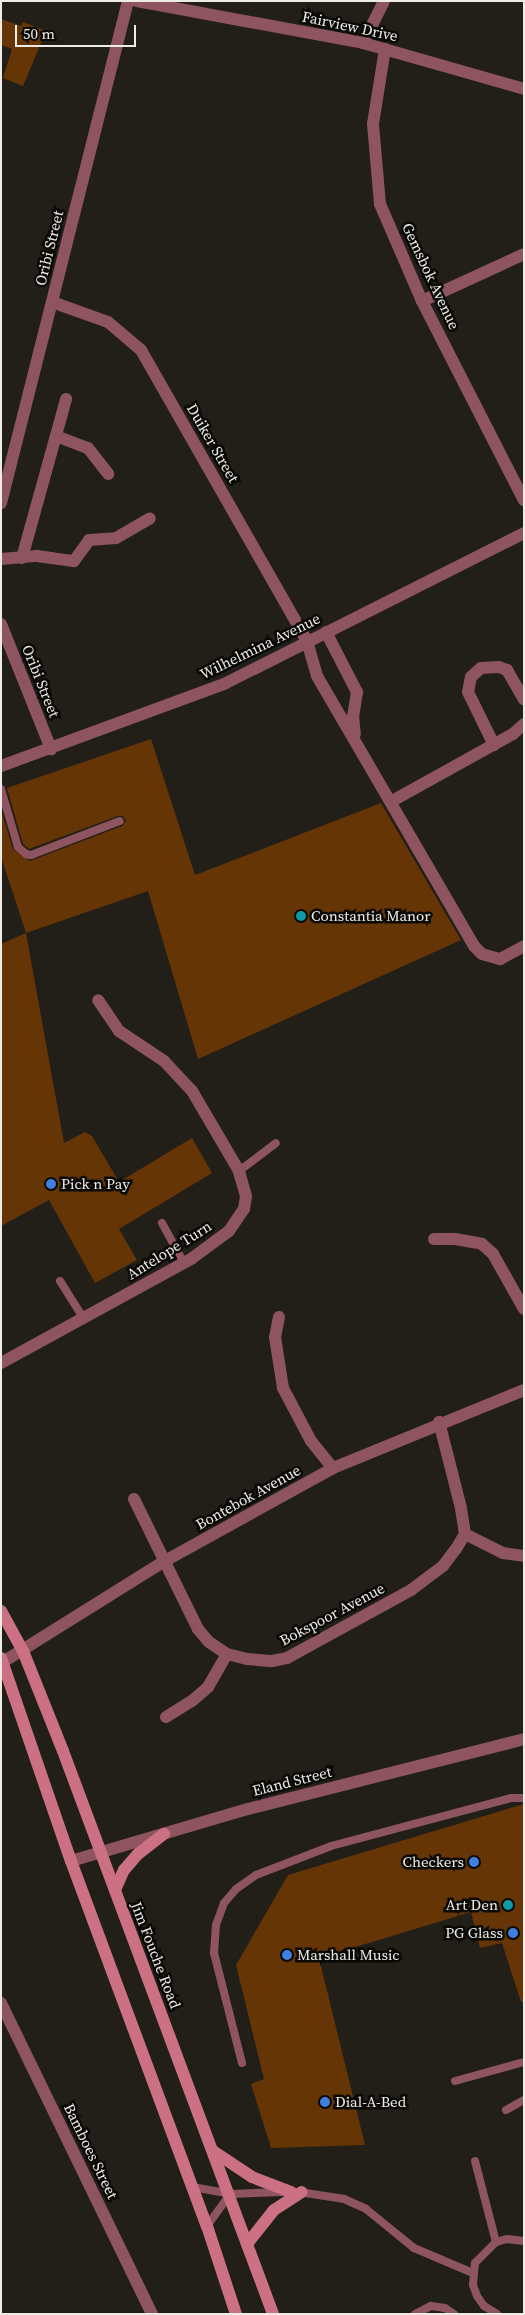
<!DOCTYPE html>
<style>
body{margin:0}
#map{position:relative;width:525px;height:2315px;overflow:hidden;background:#211f18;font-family:"Source Serif 4",serif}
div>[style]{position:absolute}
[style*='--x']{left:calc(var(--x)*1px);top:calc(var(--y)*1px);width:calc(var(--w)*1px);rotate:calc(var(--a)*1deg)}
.building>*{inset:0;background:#663505}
.lane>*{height:8px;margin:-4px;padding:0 4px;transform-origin:4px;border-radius:4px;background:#8e5460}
.street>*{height:12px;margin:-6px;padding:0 6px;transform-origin:6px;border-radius:6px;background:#8e5460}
.secondary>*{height:12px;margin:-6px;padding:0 6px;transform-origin:6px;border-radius:6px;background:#cc7184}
.dots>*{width:14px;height:14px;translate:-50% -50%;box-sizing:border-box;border:2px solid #0a0906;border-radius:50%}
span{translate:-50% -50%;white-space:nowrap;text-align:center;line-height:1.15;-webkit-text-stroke:5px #0a0906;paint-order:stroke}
.street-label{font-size:15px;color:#edece7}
.poi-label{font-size:15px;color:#edece7}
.left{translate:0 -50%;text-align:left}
.right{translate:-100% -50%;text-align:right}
.frame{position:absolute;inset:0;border:2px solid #edece7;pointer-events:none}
.scale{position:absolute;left:15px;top:25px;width:121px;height:22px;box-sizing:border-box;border:2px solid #edece7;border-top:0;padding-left:6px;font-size:15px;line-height:18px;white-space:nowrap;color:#edece7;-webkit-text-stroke:4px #0a0906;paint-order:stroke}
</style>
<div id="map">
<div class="building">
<i style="clip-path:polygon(1px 19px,21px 26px,23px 22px,46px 31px,23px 86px,3px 78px,12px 49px,1px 45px)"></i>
<i style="clip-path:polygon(151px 739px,195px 875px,381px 803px,461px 940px,198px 1059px,148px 891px,26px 933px,1px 857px,1px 810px,13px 849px,30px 861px,122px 826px,126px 821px,123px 816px,118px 816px,29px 849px,23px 844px,7px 788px)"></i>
<i style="clip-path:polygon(26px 933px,64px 1143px,85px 1132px,92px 1136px,119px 1182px,192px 1138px,212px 1173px,119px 1229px,137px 1260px,95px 1283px,49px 1200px,1px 1226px,1px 944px)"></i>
<i style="clip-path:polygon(524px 1804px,524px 2002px,521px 2002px,502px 1943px,480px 1948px,471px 1912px,319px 1958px,365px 2145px,271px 2148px,251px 2084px,264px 2079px,236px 1965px,288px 1875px)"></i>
</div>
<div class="lane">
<i style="--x:1;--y:789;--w:60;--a:73.7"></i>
<i style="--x:18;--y:847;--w:11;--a:41"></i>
<i style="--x:26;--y:854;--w:5;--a:11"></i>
<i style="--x:31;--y:855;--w:95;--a:-20.9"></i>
<i style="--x:239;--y:1171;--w:46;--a:-37.1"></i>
<i style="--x:162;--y:1223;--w:46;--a:61.2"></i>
<i style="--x:60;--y:1281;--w:45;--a:57.7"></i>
<i style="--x:242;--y:2063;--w:114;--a:-104.3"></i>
<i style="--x:214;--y:1953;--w:28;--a:-86"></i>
<i style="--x:216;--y:1925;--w:23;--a:-70"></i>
<i style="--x:224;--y:1903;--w:18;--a:-49"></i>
<i style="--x:236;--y:1889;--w:24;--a:-35"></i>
<i style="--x:256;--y:1875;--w:80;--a:-21.1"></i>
<i style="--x:331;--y:1846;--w:186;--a:-14.9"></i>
<i style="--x:511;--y:1798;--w:13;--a:0"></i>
<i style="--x:455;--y:2081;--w:72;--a:-15.4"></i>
<i style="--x:506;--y:2110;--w:21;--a:-29"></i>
<i style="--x:475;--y:2161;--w:84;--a:75.5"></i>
<i style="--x:192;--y:2187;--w:39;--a:10"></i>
<i style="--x:230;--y:2194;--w:53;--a:-2.2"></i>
<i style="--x:299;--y:2192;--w:46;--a:8.8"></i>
<i style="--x:344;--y:2199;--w:24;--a:24"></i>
<i style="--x:366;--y:2209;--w:62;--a:39.1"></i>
<i style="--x:414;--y:2248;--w:64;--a:23"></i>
<i style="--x:207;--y:2226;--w:39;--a:-54"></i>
<i style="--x:415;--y:2314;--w:18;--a:-27"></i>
<i style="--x:431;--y:2306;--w:14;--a:8"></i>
<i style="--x:445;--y:2308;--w:11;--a:34"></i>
<i style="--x:497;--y:2314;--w:15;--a:-148"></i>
<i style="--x:484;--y:2306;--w:12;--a:-125"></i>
<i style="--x:477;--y:2296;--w:12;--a:-110"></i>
<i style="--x:473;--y:2285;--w:22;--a:-85"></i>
<i style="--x:475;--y:2263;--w:30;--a:-45"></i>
<i style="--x:496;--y:2242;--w:11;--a:-15"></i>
<i style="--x:507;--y:2239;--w:17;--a:7"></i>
</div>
<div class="street">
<i style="--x:137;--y:1;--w:230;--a:10.5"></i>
<i style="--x:363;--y:43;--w:167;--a:15.9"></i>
<i style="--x:363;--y:43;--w:47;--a:-63.4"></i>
<i style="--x:385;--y:49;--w:76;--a:99.1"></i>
<i style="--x:373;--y:124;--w:80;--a:85"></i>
<i style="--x:380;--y:204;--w:106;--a:66.6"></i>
<i style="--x:422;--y:301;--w:224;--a:62.9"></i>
<i style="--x:422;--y:301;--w:112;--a:-24.7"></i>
<i style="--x:52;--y:302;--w:59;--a:19.7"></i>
<i style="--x:108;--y:322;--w:43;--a:40.3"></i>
<i style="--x:141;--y:350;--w:335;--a:60.3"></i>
<i style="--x:307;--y:641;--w:36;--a:74"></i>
<i style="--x:317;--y:676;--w:312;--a:59.8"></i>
<i style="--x:474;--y:946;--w:11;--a:45"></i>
<i style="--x:482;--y:954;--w:19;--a:16"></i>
<i style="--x:500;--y:959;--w:27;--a:-28"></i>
<i style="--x:56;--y:436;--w:34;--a:21"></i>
<i style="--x:88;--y:448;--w:33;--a:52"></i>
<i style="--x:1;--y:503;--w:518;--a:-75.8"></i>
<i style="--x:22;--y:558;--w:165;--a:-74.5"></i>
<i style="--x:1;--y:559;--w:36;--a:-5"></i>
<i style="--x:37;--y:556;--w:37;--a:8"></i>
<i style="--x:74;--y:561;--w:26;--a:-54"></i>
<i style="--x:89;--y:540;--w:27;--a:-4"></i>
<i style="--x:116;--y:538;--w:39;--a:-30"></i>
<i style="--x:1;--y:624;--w:135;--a:68.2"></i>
<i style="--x:326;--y:632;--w:68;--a:62.7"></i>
<i style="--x:357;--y:692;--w:24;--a:99"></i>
<i style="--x:353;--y:716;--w:18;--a:84"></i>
<i style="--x:494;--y:745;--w:59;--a:-116.1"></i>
<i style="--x:468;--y:692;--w:15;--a:-79"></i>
<i style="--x:471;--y:677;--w:13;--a:-42"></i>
<i style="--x:481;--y:668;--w:18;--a:-3"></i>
<i style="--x:499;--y:667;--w:9;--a:21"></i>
<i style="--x:507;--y:670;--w:34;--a:60"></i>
<i style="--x:1;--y:766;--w:238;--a:-20.2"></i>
<i style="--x:224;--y:684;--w:336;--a:-26.7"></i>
<i style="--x:392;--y:801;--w:138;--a:-29"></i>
<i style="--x:513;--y:734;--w:15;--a:-42"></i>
<i style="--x:434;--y:1239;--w:21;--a:0"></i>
<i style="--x:455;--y:1239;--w:27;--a:10"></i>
<i style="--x:482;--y:1244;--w:15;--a:42"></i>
<i style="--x:493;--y:1254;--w:63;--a:60.6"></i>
<i style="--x:279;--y:1317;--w:20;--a:101"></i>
<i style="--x:275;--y:1337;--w:52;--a:81.1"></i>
<i style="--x:283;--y:1388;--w:60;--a:62.2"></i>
<i style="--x:311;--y:1441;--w:35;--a:51"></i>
<i style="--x:1;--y:1363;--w:217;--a:-28.7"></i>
<i style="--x:191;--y:1259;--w:47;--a:-36.4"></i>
<i style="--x:229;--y:1231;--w:27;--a:-56"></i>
<i style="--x:244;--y:1209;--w:13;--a:-81"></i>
<i style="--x:246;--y:1196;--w:26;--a:-106"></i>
<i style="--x:239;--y:1171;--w:93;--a:-120.4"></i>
<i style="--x:192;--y:1091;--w:41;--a:-133"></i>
<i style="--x:164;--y:1061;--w:54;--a:-146.3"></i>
<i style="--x:119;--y:1031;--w:37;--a:-124"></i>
<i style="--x:134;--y:1499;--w:145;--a:63.8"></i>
<i style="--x:198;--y:1629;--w:17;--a:50"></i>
<i style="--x:209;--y:1642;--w:22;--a:34"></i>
<i style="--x:227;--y:1654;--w:21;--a:14"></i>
<i style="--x:247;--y:1659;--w:25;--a:5"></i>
<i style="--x:272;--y:1661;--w:15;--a:-11"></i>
<i style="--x:287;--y:1658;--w:141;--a:-28.7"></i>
<i style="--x:411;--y:1590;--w:40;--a:-37"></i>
<i style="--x:443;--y:1566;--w:21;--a:-53"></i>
<i style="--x:456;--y:1549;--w:17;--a:-59"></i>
<i style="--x:465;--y:1534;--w:26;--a:-99"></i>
<i style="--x:461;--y:1508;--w:89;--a:-104.3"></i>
<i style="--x:465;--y:1534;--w:42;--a:26.6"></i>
<i style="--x:503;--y:1553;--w:21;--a:8"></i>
<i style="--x:3;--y:1662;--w:189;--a:-32"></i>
<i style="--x:163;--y:1562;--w:194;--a:-28.9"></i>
<i style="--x:333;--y:1468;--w:206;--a:-22.2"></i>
<i style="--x:166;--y:1717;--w:31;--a:-32"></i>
<i style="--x:192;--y:1701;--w:21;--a:-41"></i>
<i style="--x:208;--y:1687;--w:38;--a:-60"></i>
<i style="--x:71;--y:1861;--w:184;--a:-16.4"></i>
<i style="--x:248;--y:1809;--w:285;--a:-14.2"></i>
<i style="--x:1;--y:2003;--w:346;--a:64.1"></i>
</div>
<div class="secondary">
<i style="--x:1;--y:1611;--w:46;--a:61.2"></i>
<i style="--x:23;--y:1651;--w:108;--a:68.2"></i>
<i style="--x:63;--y:1751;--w:601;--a:69.54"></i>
<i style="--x:1;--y:1658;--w:215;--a:71"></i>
<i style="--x:71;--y:1861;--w:390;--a:69.6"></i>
<i style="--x:207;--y:2226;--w:93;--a:71.8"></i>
<i style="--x:115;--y:1890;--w:22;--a:-66"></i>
<i style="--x:124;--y:1870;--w:21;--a:-49"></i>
<i style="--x:138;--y:1854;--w:33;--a:-38"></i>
<i style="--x:213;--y:2151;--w:47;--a:33.7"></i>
<i style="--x:252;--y:2177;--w:42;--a:21"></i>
<i style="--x:247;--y:2244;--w:43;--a:-51.5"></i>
<i style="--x:274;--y:2210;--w:33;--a:-33"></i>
</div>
<div class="dots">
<i style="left:301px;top:916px;background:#0f9aa8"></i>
<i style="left:51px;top:1184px;background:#3f7fe0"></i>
<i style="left:474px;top:1862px;background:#3f7fe0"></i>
<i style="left:508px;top:1905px;background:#0f9aa8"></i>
<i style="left:513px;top:1933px;background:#3f7fe0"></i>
<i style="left:287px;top:1955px;background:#3f7fe0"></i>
<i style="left:325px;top:2102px;background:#3f7fe0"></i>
</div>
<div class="street-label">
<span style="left:350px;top:26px;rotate:12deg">Fairview Drive</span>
<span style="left:49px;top:248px;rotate:-76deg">Oribi Street</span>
<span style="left:431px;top:276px;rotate:65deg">Gemsbok Avenue</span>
<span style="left:213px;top:443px;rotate:60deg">Duiker Street</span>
<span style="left:260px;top:646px;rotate:-26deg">Wilhelmina Avenue</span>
<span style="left:41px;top:681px;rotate:68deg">Oribi Street</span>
<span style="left:169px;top:1250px;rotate:-32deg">Antelope Turn</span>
<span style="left:248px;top:1497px;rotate:-29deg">Bontebok Avenue</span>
<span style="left:332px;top:1614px;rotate:-28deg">Bokspoor Avenue</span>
<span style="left:292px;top:1781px;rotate:-14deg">Eland Street</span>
<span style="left:156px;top:1955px;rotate:69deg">Jim Fouche Road</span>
<span style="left:91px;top:2151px;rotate:64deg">Bamboes Street</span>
</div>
<div class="poi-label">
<span class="left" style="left:311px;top:916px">Constantia Manor</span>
<span class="left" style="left:61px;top:1184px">Pick n Pay</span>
<span class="right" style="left:464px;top:1862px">Checkers</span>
<span class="right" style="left:498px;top:1905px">Art Den</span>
<span class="right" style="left:503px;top:1933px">PG Glass</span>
<span class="left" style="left:297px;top:1955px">Marshall Music</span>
<span class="left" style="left:335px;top:2102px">Dial-A-Bed</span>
</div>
<div class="frame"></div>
<div class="scale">50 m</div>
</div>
